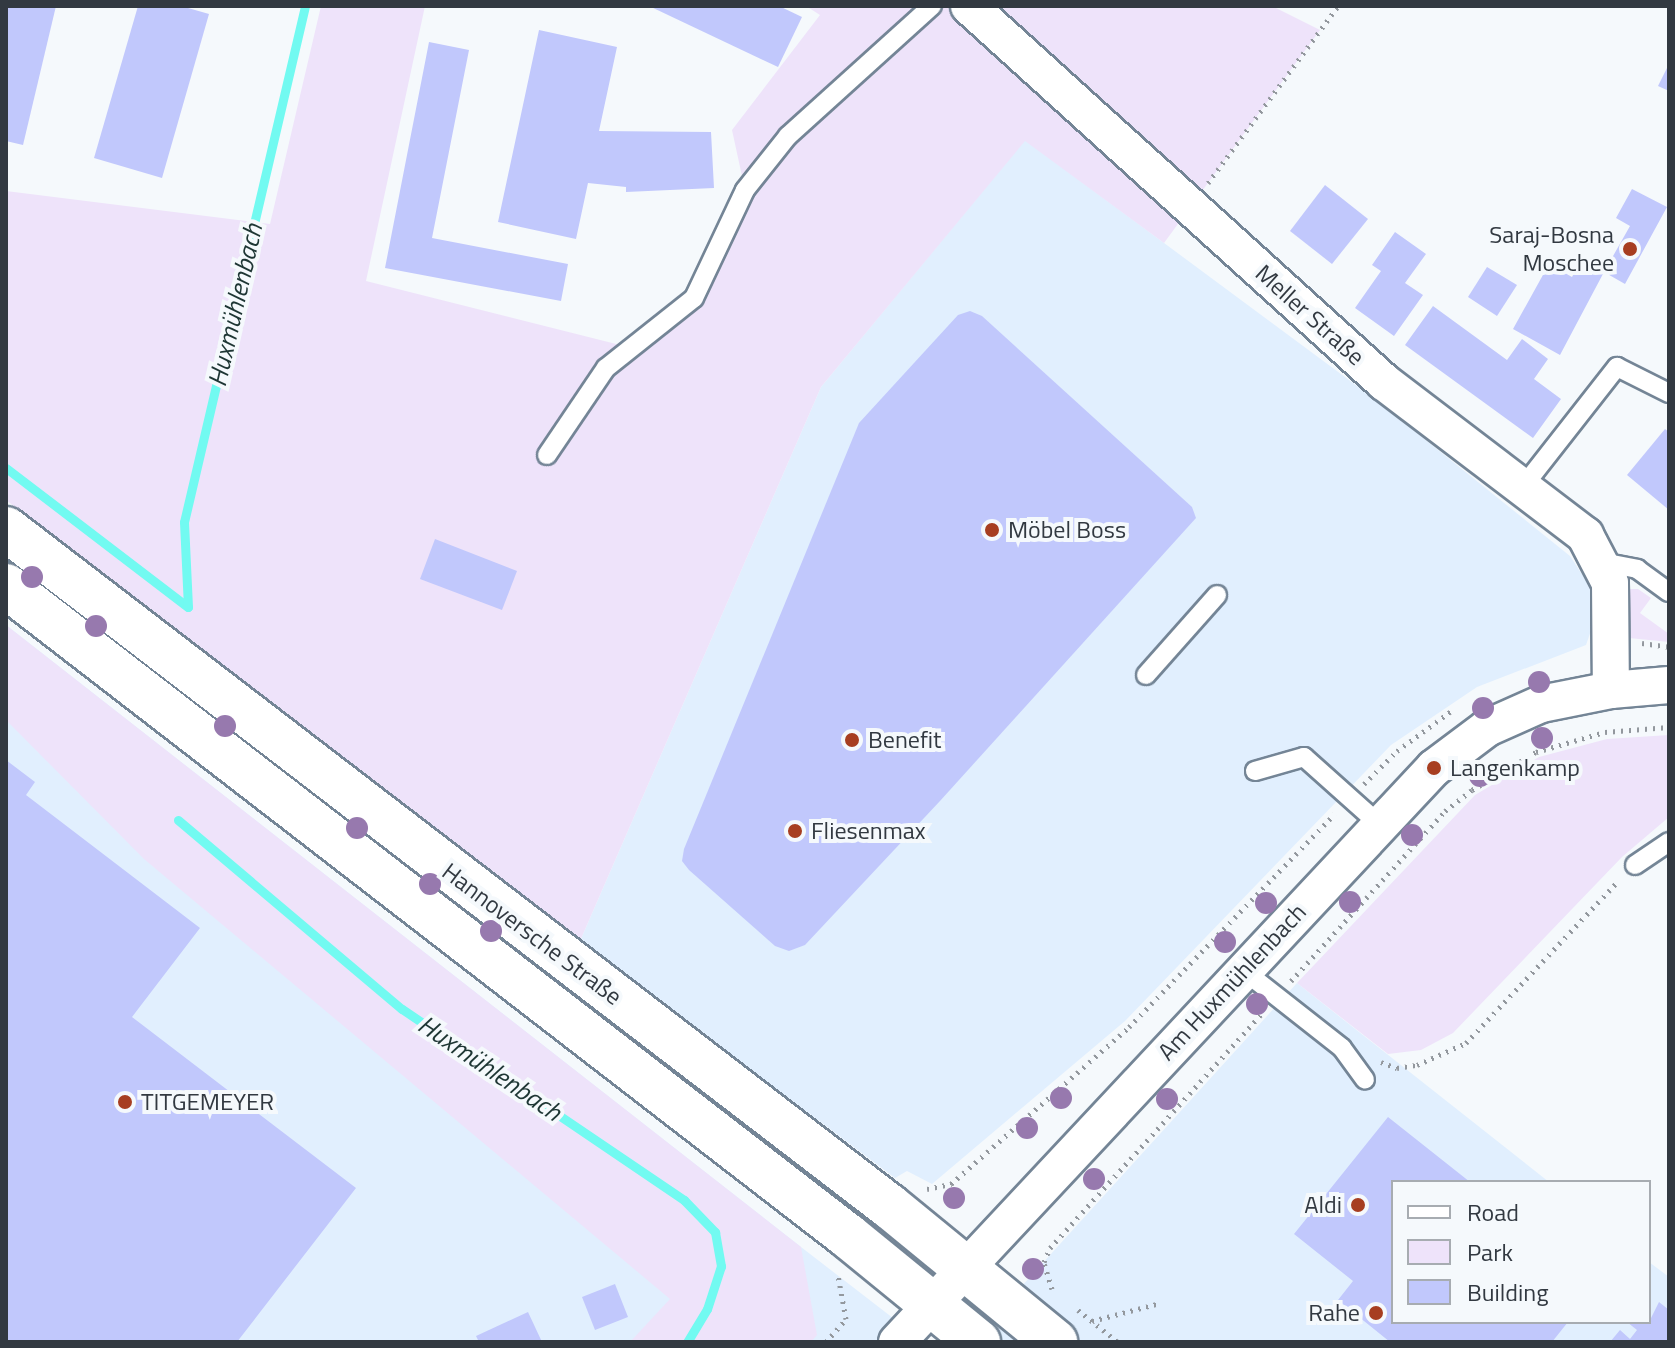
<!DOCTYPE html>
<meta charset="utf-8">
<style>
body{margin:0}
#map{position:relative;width:1675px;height:1348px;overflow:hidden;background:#f5f9fc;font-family:"Titillium Web",sans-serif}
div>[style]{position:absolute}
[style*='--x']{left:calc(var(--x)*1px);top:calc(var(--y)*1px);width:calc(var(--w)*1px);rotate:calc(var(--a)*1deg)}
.built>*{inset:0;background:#e1effe}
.green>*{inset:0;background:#eee3fa}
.stream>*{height:9px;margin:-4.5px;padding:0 4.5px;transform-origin:4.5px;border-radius:4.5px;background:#72faf1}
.building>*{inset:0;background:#c1c8fc}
.path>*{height:5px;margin-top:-2.5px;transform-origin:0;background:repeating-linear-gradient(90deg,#93989e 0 2px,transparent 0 8px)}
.roads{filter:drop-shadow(2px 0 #748596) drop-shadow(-2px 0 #748596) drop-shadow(0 2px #748596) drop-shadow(0 -2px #748596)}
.lane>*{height:18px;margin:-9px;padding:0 9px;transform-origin:9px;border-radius:9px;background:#fff}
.street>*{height:36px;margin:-18px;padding:0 18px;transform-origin:18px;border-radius:18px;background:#fff}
.secondary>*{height:44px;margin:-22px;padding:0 22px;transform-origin:22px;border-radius:22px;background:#fff}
.trees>*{width:22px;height:22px;margin:-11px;border-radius:50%;background:#9779ae}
.dots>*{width:22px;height:22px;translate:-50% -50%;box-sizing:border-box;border:4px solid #f5f9fc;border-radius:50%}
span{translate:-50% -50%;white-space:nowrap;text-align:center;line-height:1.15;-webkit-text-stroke:8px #f5f9fc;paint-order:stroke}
.poi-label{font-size:24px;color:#323941}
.right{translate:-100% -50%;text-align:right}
.left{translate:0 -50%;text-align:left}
.street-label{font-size:24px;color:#323941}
.water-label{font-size:26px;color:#1e3634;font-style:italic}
.frame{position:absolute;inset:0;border:8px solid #323941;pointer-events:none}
.legend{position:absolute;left:1391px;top:1180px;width:260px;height:144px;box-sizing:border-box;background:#f5f9fc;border:2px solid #a7acb1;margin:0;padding:10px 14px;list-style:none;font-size:24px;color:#323941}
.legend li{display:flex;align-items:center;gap:16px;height:40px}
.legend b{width:40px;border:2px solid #a7acb1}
</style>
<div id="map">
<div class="built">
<i style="clip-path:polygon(1025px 140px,1376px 400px,1570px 556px,1591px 588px,1595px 619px,1586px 645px,1477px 687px,1391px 745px,1125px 1021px,932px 1184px,907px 1171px,895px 1178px,580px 941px,821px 387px)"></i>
<i style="clip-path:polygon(6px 625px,801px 1247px,924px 1342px,6px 1342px)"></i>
<i style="clip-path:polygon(1297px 983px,1549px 1182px,1393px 1182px,1393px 1322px,1649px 1322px,1649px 1262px,1669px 1277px,1669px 1342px,971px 1342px)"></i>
</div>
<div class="green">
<i style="clip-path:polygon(321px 6px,425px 6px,366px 281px,632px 348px,676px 316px,745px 190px,732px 130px,820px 15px,806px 6px,1272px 6px,1320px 30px,1164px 243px,1025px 141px,821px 387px,580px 941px,6px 500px,6px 191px,270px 224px)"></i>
<i style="clip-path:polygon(1628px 589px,1638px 589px,1651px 598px,1640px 613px,1669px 634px,1669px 642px,1629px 638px)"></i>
<i style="clip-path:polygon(6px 625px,801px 1247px,817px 1335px,811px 1342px,630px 1342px,670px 1299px,144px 859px,6px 720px)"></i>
<i style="clip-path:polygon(1669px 735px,1669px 817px,1622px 857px,1453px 1033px,1421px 1050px,1388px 1054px,1297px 983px,1475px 795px,1539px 757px,1607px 739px)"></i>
</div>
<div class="stream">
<i style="--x:6;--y:468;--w:229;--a:37.4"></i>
<i style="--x:188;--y:607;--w:85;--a:-92.7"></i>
<i style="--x:184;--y:522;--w:530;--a:-76.8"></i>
<i style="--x:178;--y:820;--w:293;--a:40.2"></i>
<i style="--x:402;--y:1009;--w:341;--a:34.1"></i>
<i style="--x:684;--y:1200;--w:45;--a:45.9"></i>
<i style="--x:715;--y:1232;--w:35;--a:80"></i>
<i style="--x:721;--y:1266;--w:45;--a:108"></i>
<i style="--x:707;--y:1309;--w:39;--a:121"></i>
</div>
<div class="building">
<i style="clip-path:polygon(6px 6px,56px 6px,23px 145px,6px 141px)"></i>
<i style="clip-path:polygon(138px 6px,181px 6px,209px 14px,162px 178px,94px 158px)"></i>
<i style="clip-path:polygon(649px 6px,779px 6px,802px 17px,778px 67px)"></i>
<i style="clip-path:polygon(539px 30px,617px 47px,599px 131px,711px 132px,714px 188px,626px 192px,626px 187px,588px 183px,576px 239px,498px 222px)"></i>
<i style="clip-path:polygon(429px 42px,469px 50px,432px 238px,568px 264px,561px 301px,385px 268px)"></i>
<i style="clip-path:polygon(1669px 64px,1669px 91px,1658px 86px)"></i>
<i style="clip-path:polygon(1325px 185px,1368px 219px,1332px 264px,1290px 231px)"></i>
<i style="clip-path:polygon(1632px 189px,1667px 207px,1625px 284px,1604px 272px,1630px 226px,1616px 218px)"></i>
<i style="clip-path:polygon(1395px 232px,1426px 254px,1405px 283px,1423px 295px,1394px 336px,1355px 308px,1381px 271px,1372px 265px)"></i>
<i style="clip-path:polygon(1582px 258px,1604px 272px,1560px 355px,1513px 329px,1549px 264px,1572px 277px)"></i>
<i style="clip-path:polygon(1487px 267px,1517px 285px,1497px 316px,1468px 297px)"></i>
<i style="clip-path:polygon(1433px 306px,1507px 360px,1522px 339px,1548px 359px,1534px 379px,1561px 399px,1533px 438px,1405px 345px)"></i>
<i style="clip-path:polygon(970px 311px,982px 316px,1192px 507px,1196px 518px,940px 801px,805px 945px,789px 951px,775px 946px,689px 870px,682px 861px,684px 849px,859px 423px,958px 315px)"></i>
<i style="clip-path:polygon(1665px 429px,1669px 432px,1669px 510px,1627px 475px)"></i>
<i style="clip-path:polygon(435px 539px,517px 571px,502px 610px,420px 579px)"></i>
<i style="clip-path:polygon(6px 760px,35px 782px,26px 795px,200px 928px,132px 1017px,356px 1188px,237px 1342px,6px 1342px)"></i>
<i style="clip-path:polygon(1388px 1117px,1470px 1182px,1393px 1182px,1393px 1322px,1568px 1322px,1552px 1342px,1390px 1342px,1338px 1300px,1353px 1281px,1294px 1234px)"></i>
<i style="clip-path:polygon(615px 1284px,628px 1317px,595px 1330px,582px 1297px)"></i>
<i style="clip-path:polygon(1659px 1302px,1669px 1310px,1669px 1342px,1610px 1342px,1620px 1330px,1630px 1339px,1637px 1330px,1627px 1322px,1649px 1322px)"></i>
<i style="clip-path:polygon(528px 1312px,542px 1342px,479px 1342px,476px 1336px)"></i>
</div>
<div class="path">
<i style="--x:1208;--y:183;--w:220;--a:-53.7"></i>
<i style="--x:1642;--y:643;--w:27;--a:8"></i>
<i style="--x:1364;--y:784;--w:47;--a:-45"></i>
<i style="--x:1397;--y:751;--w:67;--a:-36.5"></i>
<i style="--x:1291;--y:981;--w:229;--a:-47.8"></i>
<i style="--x:1445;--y:811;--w:34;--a:-38"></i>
<i style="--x:1472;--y:790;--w:74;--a:-30.7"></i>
<i style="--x:1536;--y:752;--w:72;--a:-16.2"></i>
<i style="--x:1605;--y:732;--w:64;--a:-4.5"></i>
<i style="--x:1381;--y:1062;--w:17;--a:21"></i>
<i style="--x:1397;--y:1068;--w:20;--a:-9"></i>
<i style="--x:1417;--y:1065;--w:54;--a:-24.2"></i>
<i style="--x:1466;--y:1043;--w:222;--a:-46.8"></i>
<i style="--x:927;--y:1189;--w:25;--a:-12"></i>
<i style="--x:951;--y:1184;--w:237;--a:-41.4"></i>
<i style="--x:1129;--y:1027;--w:296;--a:-46"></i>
<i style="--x:1052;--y:1289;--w:28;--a:-107"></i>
<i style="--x:1044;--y:1262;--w:15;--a:-67"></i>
<i style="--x:1050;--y:1248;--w:318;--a:-47.9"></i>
<i style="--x:1078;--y:1310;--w:51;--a:38.7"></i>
<i style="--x:1092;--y:1321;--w:70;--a:-14.8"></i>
<i style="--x:826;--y:1342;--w:30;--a:-49"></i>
<i style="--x:846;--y:1319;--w:45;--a:-100.3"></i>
</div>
<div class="roads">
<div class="lane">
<i style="--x:547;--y:455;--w:105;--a:-55.9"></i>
<i style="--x:606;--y:368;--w:112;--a:-38.5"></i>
<i style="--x:694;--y:298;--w:119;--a:-64.7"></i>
<i style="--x:745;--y:190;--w:69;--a:-51.5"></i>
<i style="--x:788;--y:136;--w:194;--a:-42.1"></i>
<i style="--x:1522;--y:488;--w:154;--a:-51.9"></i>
<i style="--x:1617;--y:367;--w:58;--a:26.6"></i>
<i style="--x:1602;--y:562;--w:36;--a:11"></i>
<i style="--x:1637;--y:569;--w:39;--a:36"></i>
<i style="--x:1146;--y:675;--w:107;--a:-48.4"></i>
<i style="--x:1255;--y:771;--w:51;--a:-15.9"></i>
<i style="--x:1304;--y:757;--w:101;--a:41.8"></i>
<i style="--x:1635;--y:865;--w:41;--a:-34.1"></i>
<i style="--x:1243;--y:970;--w:126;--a:38.2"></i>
<i style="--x:1342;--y:1048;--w:39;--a:54"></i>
</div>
<div class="street">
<i style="--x:969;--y:6;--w:560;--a:42.18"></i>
<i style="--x:1384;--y:382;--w:253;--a:37.3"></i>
<i style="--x:1585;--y:535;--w:54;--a:62.5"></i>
<i style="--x:1610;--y:583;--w:107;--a:89.5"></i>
<i style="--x:897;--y:1342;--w:786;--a:-46.91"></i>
<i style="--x:1434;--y:768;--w:66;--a:-37"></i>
<i style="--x:1487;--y:728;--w:59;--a:-24"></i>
<i style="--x:1541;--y:704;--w:71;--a:-11.3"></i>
<i style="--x:1611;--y:690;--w:58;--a:-4.9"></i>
</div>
<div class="secondary">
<i style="--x:6;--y:529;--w:1113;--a:37.48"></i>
<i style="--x:889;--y:1206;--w:215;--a:39.3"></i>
<i style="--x:6;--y:586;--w:1064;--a:37.67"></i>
<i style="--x:848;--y:1236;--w:168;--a:39.2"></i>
</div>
</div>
<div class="trees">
<i style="left:32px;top:577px"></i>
<i style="left:96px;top:626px"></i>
<i style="left:1539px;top:682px"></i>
<i style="left:1483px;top:708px"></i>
<i style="left:225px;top:726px"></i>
<i style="left:1542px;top:738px"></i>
<i style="left:1480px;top:776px"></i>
<i style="left:357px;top:828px"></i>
<i style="left:1412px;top:835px"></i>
<i style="left:430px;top:884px"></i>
<i style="left:1350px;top:902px"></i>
<i style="left:1266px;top:903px"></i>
<i style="left:491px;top:931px"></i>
<i style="left:1225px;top:942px"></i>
<i style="left:1257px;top:1004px"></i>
<i style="left:1061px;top:1098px"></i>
<i style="left:1167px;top:1099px"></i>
<i style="left:1027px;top:1128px"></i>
<i style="left:1094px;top:1179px"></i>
<i style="left:954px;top:1198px"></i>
<i style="left:1033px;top:1269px"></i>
</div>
<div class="dots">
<i style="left:1630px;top:249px;background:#a73e21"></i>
<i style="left:992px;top:530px;background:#a73e21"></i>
<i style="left:852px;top:740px;background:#a73e21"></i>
<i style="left:1434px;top:768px;background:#a73e21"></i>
<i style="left:795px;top:831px;background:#a73e21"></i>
<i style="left:125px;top:1102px;background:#a73e21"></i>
<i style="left:1358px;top:1205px;background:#a73e21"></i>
<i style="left:1376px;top:1313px;background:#a73e21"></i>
</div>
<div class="poi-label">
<span class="right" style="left:1614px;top:249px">Saraj-Bosna<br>Moschee</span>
<span class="left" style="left:1008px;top:530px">Möbel Boss</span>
<span class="left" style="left:868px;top:740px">Benefit</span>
<span class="left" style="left:1450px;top:768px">Langenkamp</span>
<span class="left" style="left:811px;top:831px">Fliesenmax</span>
<span class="left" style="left:141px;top:1102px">TITGEMEYER</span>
<span class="right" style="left:1342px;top:1205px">Aldi</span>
<span class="right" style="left:1360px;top:1313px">Rahe</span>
</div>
<div class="street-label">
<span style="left:1310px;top:315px;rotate:42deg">Meller Straße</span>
<span style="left:532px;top:934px;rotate:37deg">Hannoversche Straße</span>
<span style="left:1232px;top:982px;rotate:-47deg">Am Huxmühlenbach</span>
</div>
<div class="water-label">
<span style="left:235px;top:305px;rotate:-77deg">Huxmühlenbach</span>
<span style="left:490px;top:1068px;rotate:34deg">Huxmühlenbach</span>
</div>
<div class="frame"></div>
<ul class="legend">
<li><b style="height:10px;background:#fff"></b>Road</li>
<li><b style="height:22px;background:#eee3fa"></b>Park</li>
<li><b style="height:22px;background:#c1c8fc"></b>Building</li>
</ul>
</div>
